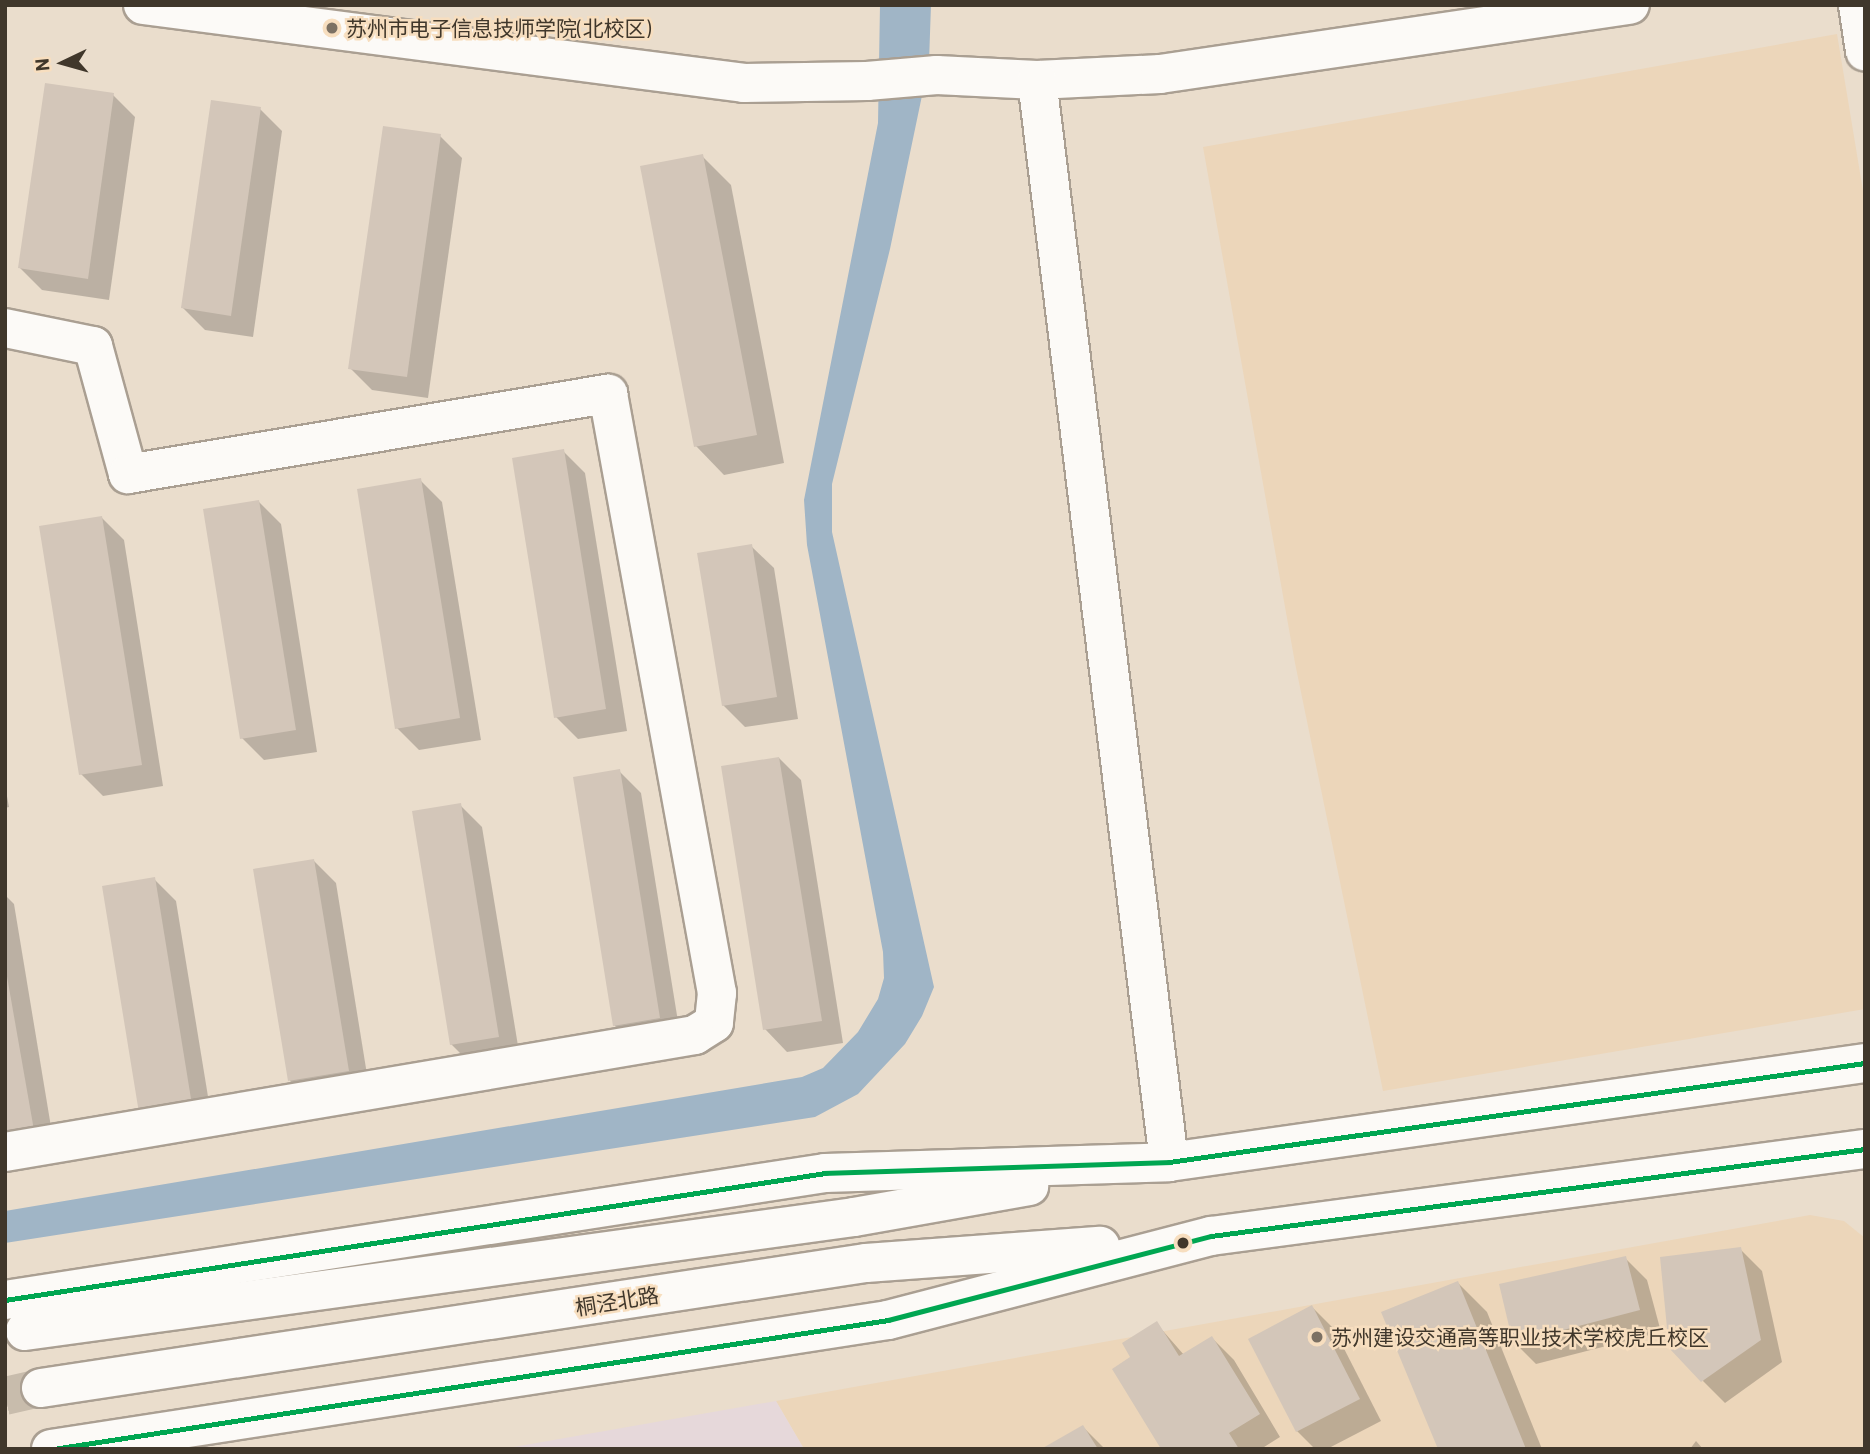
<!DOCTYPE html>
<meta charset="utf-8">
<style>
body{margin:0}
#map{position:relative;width:1870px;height:1454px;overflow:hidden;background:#eaddcc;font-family:Barlow,"Noto Sans SC",sans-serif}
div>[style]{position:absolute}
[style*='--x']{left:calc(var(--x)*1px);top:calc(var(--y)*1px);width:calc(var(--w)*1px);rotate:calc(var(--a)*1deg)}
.built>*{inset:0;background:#ecd6ba}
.industrial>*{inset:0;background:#e6d8da}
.water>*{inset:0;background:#a0b5c6}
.shadow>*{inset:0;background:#0003}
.building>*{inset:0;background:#d3c6b9}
.major-tunnel>*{height:38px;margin-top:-19px;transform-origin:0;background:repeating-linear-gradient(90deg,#c8bcac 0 38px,transparent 0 57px)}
.roads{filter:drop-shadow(2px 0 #aa9f92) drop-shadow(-2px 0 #aa9f92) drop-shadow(0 2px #aa9f92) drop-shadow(0 -2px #aa9f92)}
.minor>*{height:38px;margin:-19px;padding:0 19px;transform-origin:19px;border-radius:19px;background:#fcfaf7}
.major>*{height:38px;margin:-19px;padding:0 19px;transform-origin:19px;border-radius:19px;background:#fcfaf7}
.bus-1>*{height:5px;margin:-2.5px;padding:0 2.5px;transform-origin:2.5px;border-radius:2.5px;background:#00a651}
.dots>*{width:19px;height:19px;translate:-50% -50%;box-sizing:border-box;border:4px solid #f7debf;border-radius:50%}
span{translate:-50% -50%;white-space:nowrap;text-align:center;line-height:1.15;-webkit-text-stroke:5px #f7debf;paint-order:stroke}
.poi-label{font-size:21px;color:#40372b}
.left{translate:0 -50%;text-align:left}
.street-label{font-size:21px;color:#40372b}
.frame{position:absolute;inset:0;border:7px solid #40372b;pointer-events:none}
.north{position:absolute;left:28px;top:28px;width:70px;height:70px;-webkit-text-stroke:5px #f7debf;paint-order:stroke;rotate:265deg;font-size:19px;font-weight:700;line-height:28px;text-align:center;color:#40372b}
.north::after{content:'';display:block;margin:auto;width:24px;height:32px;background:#40372b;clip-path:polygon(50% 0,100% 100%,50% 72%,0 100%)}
</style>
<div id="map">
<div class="built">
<i style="clip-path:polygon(1837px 34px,1865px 203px,1865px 1009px,1383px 1091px,1295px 663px,1203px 147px)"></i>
<i style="clip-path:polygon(1810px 1215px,1844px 1221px,1865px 1238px,1865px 1449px,804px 1449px,776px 1401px)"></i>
</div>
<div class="industrial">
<i style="clip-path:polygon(776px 1401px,804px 1449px,503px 1449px)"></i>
</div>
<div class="water">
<i style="clip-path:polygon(880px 5px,931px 5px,929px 62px,890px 249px,832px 484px,832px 532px,934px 987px,922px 1016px,905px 1044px,858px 1094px,815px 1117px,5px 1243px,5px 1211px,802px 1077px,823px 1068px,858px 1032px,878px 999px,884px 978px,883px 952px,807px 545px,804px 500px,878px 123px)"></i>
</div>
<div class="shadow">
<i style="clip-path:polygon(113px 95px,135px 117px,109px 300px,42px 290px,20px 268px)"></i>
<i style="clip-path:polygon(260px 109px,282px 131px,253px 337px,205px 330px,183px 308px)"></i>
<i style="clip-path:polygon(440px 136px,462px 158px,428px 398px,372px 390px,350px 368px)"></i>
<i style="clip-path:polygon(702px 156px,731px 185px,784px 463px,724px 475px,696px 446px)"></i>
<i style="clip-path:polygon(563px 451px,585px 473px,627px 731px,578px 739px,556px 717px)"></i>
<i style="clip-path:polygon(420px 480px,442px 502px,481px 740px,419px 750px,397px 728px)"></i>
<i style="clip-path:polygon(259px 502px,281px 524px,317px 752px,264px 760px,242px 738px)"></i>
<i style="clip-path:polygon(102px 518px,124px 540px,163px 786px,103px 796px,81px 774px)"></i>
<i style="clip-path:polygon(751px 546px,774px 568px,798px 719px,745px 727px,723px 705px)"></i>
<i style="clip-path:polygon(779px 758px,801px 780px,843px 1043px,787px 1052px,765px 1029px)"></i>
<i style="clip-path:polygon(619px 771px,641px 793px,681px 1040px,636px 1047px,614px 1025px)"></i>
<i style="clip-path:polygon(5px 786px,9px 807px,5px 808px)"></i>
<i style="clip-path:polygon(460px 805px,482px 827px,520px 1058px,473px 1066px,451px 1044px)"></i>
<i style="clip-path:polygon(314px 861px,336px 883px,370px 1093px,312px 1103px,290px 1081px)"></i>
<i style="clip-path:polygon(154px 879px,176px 901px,213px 1127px,163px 1134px)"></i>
<i style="clip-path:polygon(5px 895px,14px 904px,56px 1157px,5px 1165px)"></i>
<i style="clip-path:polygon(1740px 1249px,1762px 1271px,1782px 1362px,1725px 1403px,1703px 1381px)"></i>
<i style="clip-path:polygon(1625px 1258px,1647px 1280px,1661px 1332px,1536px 1364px,1514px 1342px)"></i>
<i style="clip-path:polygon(1458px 1283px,1487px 1312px,1542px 1449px,1440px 1449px)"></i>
<i style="clip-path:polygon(1312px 1307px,1334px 1329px,1381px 1421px,1327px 1449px,1315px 1449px,1297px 1431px)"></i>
<i style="clip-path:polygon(1157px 1324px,1184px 1355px,1212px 1338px,1234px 1360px,1280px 1437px,1261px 1449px,1163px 1449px,1132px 1358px)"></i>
<i style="clip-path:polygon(1083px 1427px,1105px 1449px,1044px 1449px)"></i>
<i style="clip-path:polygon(1696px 1441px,1703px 1449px,1690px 1449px)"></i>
</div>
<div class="building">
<i style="clip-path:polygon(45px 83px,114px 93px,88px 279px,18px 268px)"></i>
<i style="clip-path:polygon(211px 100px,261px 107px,231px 316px,181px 308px)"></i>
<i style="clip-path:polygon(383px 126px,441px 134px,407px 377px,348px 369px)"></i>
<i style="clip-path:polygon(703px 154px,757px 435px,694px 447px,640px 166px)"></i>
<i style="clip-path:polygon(564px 449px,606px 709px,554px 718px,512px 458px)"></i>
<i style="clip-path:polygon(421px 478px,460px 718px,395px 729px,357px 489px)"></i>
<i style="clip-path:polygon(259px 500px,296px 730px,240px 739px,203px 509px)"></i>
<i style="clip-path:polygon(102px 516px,142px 765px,79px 775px,39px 526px)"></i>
<i style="clip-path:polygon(752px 544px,777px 697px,722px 706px,697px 553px)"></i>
<i style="clip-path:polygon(779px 757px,822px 1021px,763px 1030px,721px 766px)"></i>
<i style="clip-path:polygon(620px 769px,660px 1018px,613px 1026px,573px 777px)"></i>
<i style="clip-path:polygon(461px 803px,499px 1037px,450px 1045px,412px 811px)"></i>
<i style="clip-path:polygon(314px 859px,349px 1071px,288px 1081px,253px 869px)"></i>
<i style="clip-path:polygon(155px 877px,192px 1105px,139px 1113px,102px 886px)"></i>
<i style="clip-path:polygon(5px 965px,35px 1136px,5px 1140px)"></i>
<i style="clip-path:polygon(1741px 1247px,1761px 1340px,1701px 1382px,1669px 1348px,1660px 1257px)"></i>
<i style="clip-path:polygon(1626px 1256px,1640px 1310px,1513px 1343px,1499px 1284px)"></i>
<i style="clip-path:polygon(1458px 1281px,1526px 1449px,1438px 1449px,1381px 1312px)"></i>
<i style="clip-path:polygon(1312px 1305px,1360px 1399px,1296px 1432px,1248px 1339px)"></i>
<i style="clip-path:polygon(1157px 1321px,1179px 1356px,1212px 1336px,1260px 1414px,1229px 1433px,1239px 1449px,1161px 1449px,1112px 1369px,1130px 1357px,1122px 1343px)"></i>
<i style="clip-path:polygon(1083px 1425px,1098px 1449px,1041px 1449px)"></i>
</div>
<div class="major-tunnel">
<i style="--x:5;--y:1396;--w:37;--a:-13"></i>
</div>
<div class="roads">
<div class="minor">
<i style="--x:143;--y:5;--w:606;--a:7.39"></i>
<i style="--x:744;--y:83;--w:123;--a:-0.9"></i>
<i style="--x:867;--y:81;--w:70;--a:-4.9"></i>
<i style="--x:937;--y:75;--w:100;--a:2.9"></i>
<i style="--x:1037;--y:80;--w:123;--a:-2.8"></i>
<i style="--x:1160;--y:74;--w:475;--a:-8.4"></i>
<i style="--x:1858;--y:5;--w:47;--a:81.3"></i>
<i style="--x:1037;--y:80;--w:1090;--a:83.04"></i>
<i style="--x:5;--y:328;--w:90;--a:11.6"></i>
<i style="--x:93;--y:346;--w:133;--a:74.7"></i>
<i style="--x:128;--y:474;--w:487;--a:-9.5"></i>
<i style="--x:608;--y:394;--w:609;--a:79.69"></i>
<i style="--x:717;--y:993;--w:30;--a:96"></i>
<i style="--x:714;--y:1023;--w:22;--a:148"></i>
<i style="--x:695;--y:1035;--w:700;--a:170.38"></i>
</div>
<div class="major">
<i style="--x:5;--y:1300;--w:830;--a:-8.8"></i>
<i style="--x:825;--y:1173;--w:344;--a:-1.8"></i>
<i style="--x:1169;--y:1162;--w:703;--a:-8.1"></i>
<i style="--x:25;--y:1331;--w:837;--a:-7.83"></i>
<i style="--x:854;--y:1217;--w:178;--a:-10"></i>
<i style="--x:41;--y:1388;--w:834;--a:-8.62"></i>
<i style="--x:866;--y:1263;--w:235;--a:-4.2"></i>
<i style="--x:51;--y:1449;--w:847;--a:-8.76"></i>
<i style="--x:888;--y:1320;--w:334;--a:-14.6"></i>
<i style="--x:1211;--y:1236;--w:660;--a:-7.58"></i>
</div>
</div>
<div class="bus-1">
<i style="--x:5;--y:1300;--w:830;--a:-8.8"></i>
<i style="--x:825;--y:1173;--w:344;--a:-1.8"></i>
<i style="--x:1169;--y:1162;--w:703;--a:-8.1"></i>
<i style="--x:53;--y:1449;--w:845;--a:-8.78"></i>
<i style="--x:888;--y:1320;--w:334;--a:-14.6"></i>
<i style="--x:1211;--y:1236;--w:660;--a:-7.58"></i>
</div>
<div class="dots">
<i style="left:332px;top:28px;background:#7c7163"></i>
<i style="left:1183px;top:1243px;background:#40372b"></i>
<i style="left:1317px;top:1337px;background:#7c7163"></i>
</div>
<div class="poi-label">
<span class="left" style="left:346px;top:28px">苏州市电子信息技师学院(北校区)</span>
<span class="left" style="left:1331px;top:1337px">苏州建设交通高等职业技术学校虎丘校区</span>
</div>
<div class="street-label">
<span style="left:617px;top:1301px;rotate:-9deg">桐泾北路</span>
</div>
<div class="frame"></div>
<div class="north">N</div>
</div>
